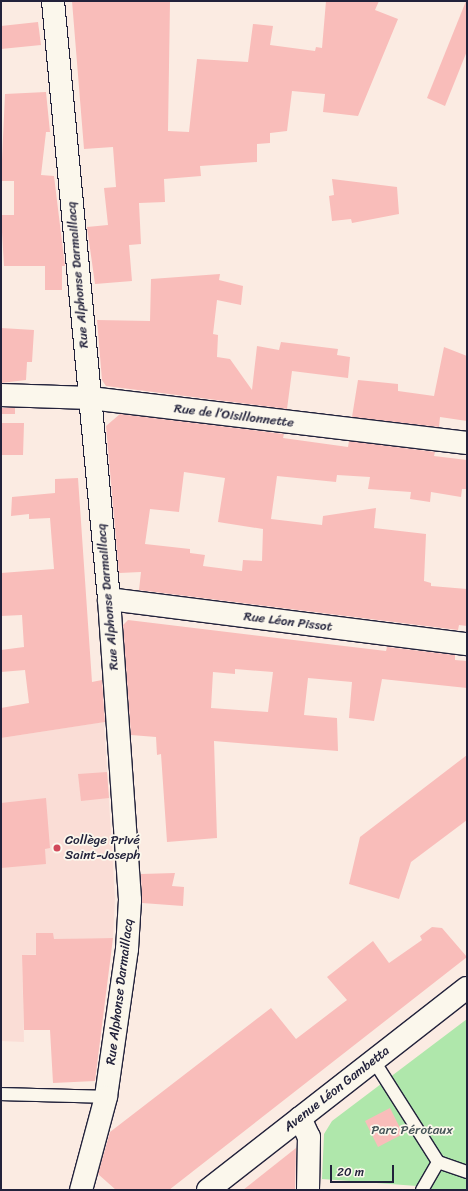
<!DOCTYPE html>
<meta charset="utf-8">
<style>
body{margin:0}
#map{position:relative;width:468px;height:1191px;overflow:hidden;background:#fbebe2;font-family:Sriracha,sans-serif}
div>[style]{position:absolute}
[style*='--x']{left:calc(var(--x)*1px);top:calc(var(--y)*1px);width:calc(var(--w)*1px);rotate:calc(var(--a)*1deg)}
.built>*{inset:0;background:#faddd6}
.green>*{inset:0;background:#afe7ab}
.building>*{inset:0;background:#f9bdba}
.roads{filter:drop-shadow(1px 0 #22223b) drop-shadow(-1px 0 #22223b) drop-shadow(0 1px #22223b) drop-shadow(0 -1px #22223b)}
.service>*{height:12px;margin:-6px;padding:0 6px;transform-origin:6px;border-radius:6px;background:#fbf7ec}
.minor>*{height:22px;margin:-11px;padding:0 11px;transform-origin:11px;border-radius:11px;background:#fbf7ec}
.tertiary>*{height:22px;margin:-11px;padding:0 11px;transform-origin:11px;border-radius:11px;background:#fbf7ec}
.dots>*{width:11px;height:11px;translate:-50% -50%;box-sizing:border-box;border:2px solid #fbf7ec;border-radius:50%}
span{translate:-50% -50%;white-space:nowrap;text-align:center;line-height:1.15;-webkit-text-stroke:3.5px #fbf7ec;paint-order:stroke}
.street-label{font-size:13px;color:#22223b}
.poi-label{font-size:13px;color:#22223b}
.left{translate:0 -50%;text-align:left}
.park-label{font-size:13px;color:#455357}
.frame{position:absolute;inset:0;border:2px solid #22223b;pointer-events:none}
.scale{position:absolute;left:330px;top:1165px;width:64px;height:18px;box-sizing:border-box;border:2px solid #22223b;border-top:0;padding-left:5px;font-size:12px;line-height:14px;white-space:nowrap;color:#22223b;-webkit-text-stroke:3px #fbf7ec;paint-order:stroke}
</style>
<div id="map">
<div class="built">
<i style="clip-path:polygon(104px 722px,115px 898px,113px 938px,65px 939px,66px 954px,22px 955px,24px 1042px,1px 1041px,1px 738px)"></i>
</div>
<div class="green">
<i style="clip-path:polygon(467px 1019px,467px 1190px,419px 1190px,417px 1186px,322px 1179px,324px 1134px,332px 1121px)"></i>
</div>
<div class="building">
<i style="clip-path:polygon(72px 1px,170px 1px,168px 131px,189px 132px,197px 59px,248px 62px,253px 24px,273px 26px,270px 45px,315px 51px,316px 47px,322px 48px,326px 1px,379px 1px,375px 10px,398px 19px,358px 116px,323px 112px,325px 94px,292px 91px,287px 131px,270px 133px,270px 143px,257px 144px,257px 162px,200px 166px,201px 176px,164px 179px,165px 202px,139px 203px,141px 244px,129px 245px,132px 281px,95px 284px,87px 227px,108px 225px,104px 188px,116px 187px,113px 147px,84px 149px)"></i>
<i style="clip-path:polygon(466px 1px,467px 51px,445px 106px,427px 98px)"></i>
<i style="clip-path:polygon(38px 22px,41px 45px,1px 49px,1px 26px)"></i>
<i style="clip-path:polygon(46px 92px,50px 132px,46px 132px,41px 175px,54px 176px,65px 266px,62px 266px,62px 290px,45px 290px,45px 266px,4px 266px,1px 215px,14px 215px,14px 181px,1px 181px,5px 94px)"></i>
<i style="clip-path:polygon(332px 179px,397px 187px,399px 214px,352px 223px,351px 219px,332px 221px,329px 196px,334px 195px)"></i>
<i style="clip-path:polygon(220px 274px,219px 280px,243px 286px,241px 305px,217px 300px,213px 334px,218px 335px,217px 357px,230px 359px,252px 390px,257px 346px,279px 350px,281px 342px,338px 349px,337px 355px,350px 357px,348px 378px,292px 371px,287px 409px,106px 386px,102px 380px,97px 320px,150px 321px,151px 279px)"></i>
<i style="clip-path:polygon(1px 328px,34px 330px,32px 362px,27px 362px,26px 380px,1px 383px)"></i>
<i style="clip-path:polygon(444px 347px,467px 356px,467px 421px,440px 417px,439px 427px,352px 417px,358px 380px,398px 384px,398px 391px,434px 396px)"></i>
<i style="clip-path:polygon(1px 408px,15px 408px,15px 414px,1px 414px)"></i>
<i style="clip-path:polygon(evenodd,120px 414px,284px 434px,283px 438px,348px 447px,349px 441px,435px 452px,434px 456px,467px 460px,467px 489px,462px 489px,461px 497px,431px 492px,430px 502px,410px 499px,411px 492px,368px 489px,370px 477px,337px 475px,336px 482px,277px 476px,271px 519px,322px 525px,323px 516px,376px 508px,374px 528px,426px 534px,424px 581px,431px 583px,431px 586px,467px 589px,467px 626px,459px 625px,458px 630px,139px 590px,141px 572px,119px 573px,106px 426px,120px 414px,184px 472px,225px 478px,218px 522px,263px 529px,262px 561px,243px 560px,242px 571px,203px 566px,205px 555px,190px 553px,190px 549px,145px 544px,150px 509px,179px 512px,184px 472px)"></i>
<i style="clip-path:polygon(1px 423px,24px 423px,23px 455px,1px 455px)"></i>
<i style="clip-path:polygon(78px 478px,92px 682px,102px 680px,105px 722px,1px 738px,1px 708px,29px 703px,25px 670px,1px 672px,1px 650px,24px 647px,22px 615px,1px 616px,1px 573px,54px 569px,50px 518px,29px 519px,29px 514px,11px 516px,12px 497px,55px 493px,55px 479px)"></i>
<i style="clip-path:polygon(evenodd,128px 620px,386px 651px,387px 647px,455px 655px,455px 660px,467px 661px,467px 688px,382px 679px,374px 721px,349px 718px,352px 682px,308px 678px,304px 715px,337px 718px,338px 751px,214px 741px,217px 838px,167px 842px,161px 754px,157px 755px,156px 737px,131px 735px,123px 625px,128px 620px,235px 669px,273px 672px,268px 712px,211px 708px,213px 672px,235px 674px,235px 669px)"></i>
<i style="clip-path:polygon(467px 755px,467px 820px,411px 862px,399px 899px,349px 884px,360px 837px)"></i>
<i style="clip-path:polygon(107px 772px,109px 798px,81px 801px,78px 774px)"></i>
<i style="clip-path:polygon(46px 798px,50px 848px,45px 849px,46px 864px,1px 868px,1px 803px)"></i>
<i style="clip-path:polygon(175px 873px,172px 886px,184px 887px,183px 906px,142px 903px,141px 874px)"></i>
<i style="clip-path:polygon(432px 927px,442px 928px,467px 957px,169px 1190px,116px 1190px,98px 1174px,110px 1132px,271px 1008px,296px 1039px,347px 1000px,327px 977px,373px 941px,389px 963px,422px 940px,420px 936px)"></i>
<i style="clip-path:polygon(36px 933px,53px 933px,54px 939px,113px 938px,95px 1081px,53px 1083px,50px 1030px,24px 1030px,22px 955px,36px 955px)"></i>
<i style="clip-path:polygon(390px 1108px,403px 1134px,378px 1147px,365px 1121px)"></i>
<i style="clip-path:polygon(296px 1148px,295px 1190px,243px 1190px)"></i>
</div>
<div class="roads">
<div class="service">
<i style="--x:374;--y:1061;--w:120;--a:57.6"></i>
<i style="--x:438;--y:1162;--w:31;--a:19"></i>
<i style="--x:1;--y:1094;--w:105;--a:1.6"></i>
<i style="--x:422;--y:1190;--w:32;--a:-60"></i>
</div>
<div class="minor">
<i style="--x:53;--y:1;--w:601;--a:84.65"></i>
<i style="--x:109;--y:599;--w:302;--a:86"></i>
<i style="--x:130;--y:900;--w:49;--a:93.5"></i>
<i style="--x:127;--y:949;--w:149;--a:98.1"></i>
<i style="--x:106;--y:1097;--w:96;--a:105"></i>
<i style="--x:1;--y:395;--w:89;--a:1.9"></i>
<i style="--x:90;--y:398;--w:380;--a:6.8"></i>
<i style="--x:109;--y:599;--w:361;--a:7.2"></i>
<i style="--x:300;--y:1118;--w:21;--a:65"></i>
<i style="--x:309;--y:1137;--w:53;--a:91.1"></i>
</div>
<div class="tertiary">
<i style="--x:208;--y:1190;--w:328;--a:-38"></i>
</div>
</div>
<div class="dots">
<i style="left:57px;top:848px;background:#d1495b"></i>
</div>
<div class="street-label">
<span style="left:78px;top:275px;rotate:-95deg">Rue Alphonse Darmaillacq</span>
<span style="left:234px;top:416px;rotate:7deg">Rue de l’Oisillonnette</span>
<span style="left:108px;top:597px;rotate:-95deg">Rue Alphonse Darmaillacq</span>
<span style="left:288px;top:622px;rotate:7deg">Rue Léon Pissot</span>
<span style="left:120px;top:992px;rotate:-83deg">Rue Alphonse Darmaillacq</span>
<span style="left:337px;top:1089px;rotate:-38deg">Avenue Léon Gambetta</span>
</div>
<div class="poi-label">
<span class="left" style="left:65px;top:848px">Collège Privé<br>Saint-Joseph</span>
</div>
<div class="park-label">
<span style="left:412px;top:1130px">Parc Pérotaux</span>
</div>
<div class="frame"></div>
<div class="scale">20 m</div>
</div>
